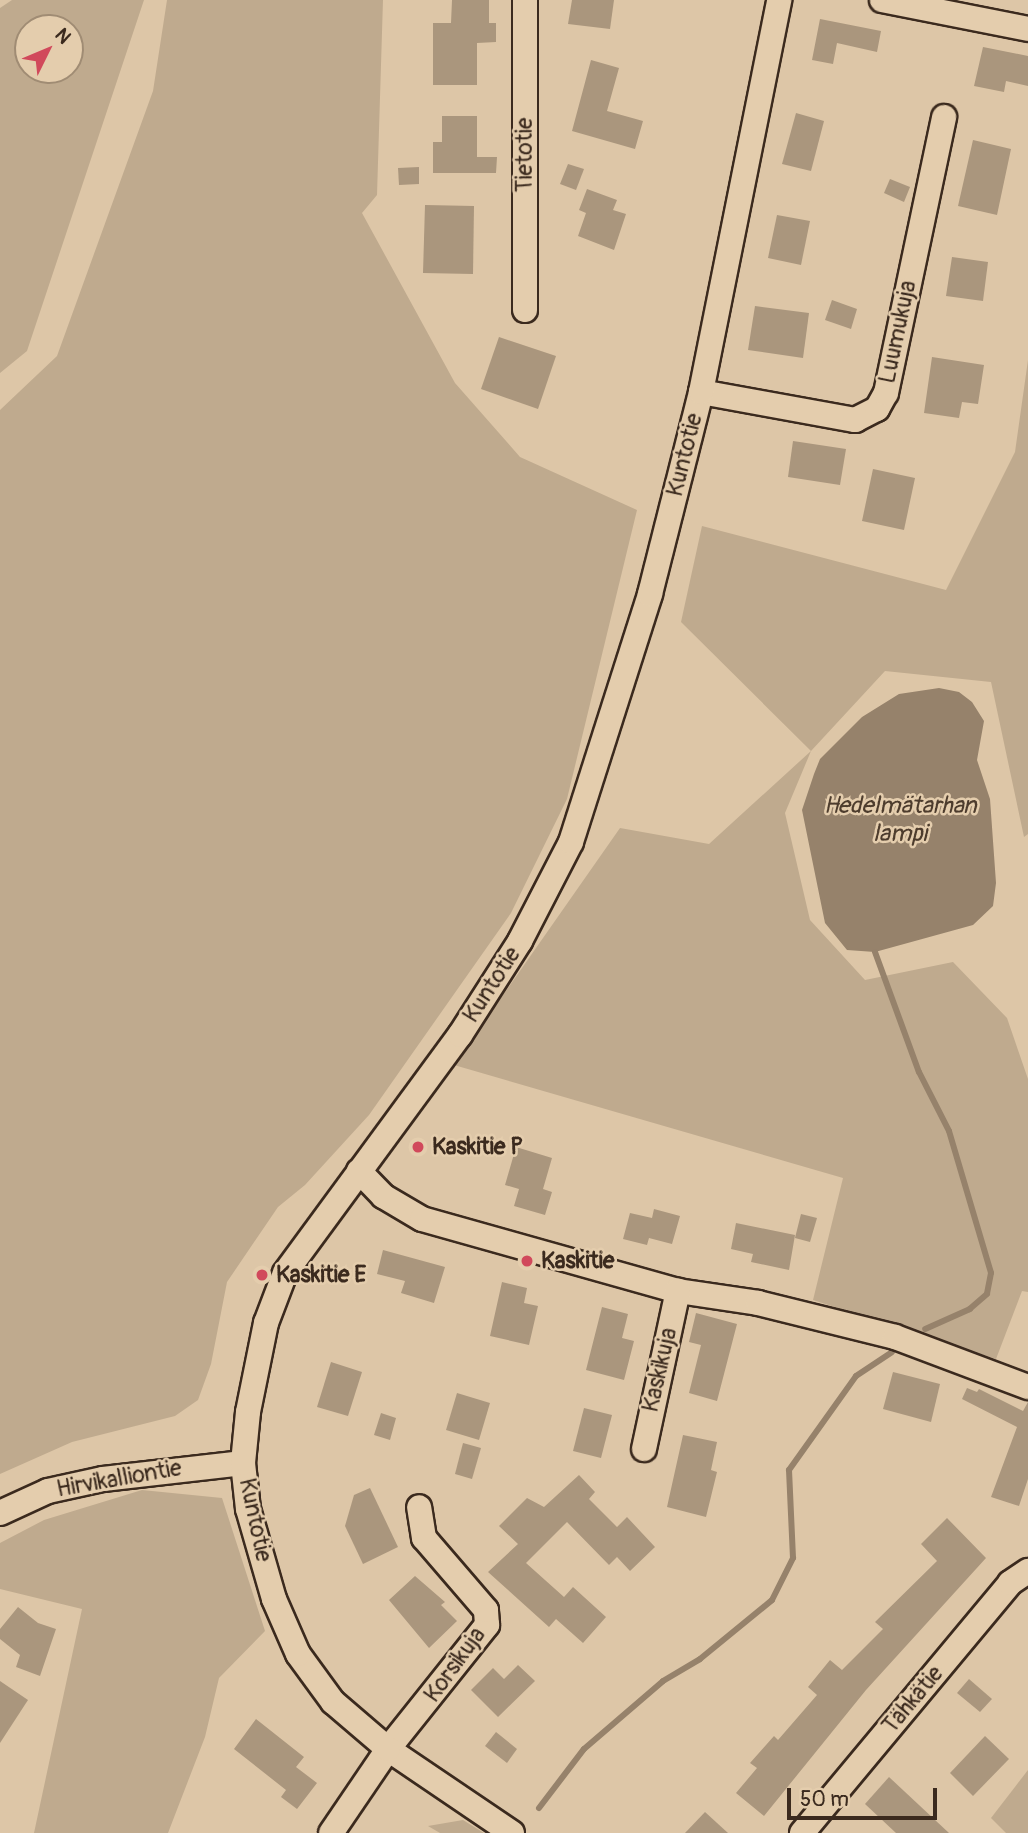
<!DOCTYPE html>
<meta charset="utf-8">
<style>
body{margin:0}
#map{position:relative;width:1028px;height:1833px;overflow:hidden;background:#ddc6a7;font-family:Pangolin,sans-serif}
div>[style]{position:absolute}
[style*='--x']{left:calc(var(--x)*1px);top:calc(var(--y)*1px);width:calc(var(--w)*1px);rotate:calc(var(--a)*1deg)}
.green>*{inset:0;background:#bfaa8e}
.water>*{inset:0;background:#96826b}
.stream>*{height:6px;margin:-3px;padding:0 3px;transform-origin:3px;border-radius:3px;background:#96826b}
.building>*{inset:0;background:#aa967d}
.roads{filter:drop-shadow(2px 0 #3b2a1e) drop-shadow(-2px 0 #3b2a1e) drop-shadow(0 2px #3b2a1e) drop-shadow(0 -2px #3b2a1e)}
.minor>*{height:24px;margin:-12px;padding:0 12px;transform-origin:12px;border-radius:12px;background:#e4cdad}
.dots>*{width:19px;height:19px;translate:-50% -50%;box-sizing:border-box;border:4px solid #e4cdad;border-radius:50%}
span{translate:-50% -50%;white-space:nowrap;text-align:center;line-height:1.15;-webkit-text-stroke:5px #e4cdad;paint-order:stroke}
.street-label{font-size:23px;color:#3b2a1e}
.poi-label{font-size:23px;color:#3b2a1e;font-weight:700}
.left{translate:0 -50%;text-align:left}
.water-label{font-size:24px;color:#4d3c2d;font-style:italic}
.north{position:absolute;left:14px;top:14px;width:70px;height:70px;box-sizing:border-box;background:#e4cdad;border:2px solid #a08c74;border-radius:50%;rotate:47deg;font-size:19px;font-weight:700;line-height:28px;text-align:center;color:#3b2a1e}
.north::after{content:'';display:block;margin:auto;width:24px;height:32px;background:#d1495b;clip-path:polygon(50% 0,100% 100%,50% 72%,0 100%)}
.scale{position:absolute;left:787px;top:1788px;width:150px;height:32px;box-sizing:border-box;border:4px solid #3b2a1e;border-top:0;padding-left:9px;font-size:21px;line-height:24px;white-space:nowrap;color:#3b2a1e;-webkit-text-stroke:5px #e4cdad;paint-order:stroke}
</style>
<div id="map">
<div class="green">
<i style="clip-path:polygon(evenodd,12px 0,144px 0,27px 351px,0 373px,0 8px,12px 0,28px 28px,70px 28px,70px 70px,28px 70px,28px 28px)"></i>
<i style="clip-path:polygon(167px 0,383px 0,377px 195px,362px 213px,455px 383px,520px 457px,637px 510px,567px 799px,511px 913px,369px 1115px,305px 1185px,278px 1207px,227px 1282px,211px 1364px,198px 1400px,175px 1416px,72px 1442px,0 1474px,0 410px,57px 356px,153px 91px)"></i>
<i style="clip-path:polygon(1028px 360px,1028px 834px,1024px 837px,991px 682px,885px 671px,811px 751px,785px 813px,810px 920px,865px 980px,953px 962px,1007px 1018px,1028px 1079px,1028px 1292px,1022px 1291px,996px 1359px,813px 1300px,843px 1178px,454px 1065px,620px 828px,709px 844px,811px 751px,681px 622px,702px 526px,946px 590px,1015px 452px)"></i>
<i style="clip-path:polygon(142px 1490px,222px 1498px,265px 1631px,219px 1678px,205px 1737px,168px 1833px,34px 1833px,82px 1609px,0 1589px,0 1543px,44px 1520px)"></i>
<i style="clip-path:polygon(1028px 1770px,1028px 1833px,1006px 1833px,991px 1818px)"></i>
<i style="clip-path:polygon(463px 1820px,484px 1833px,440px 1833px,428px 1826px)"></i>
</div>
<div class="water">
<i style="clip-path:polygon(939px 688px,959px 692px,972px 702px,984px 721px,977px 760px,990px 799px,996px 883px,993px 906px,973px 925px,875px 952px,847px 950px,825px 923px,802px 810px,814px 774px,820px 759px,862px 717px,899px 694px)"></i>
</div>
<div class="stream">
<i style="--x:875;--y:952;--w:128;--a:69.9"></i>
<i style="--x:919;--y:1072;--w:66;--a:63"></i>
<i style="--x:949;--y:1131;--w:148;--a:73.5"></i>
<i style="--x:991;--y:1273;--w:21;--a:101"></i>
<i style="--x:987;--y:1294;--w:23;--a:139"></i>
<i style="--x:970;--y:1309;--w:49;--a:156"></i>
<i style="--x:539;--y:1808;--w:74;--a:-52.7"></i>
<i style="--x:584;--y:1749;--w:104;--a:-40.7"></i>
<i style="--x:663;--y:1681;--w:43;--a:-30.7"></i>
<i style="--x:700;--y:1659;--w:93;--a:-39.3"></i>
<i style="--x:772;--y:1600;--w:47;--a:-63.4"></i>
<i style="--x:793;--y:1558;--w:88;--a:-92.6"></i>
<i style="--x:789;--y:1470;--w:115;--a:-54.5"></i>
<i style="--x:856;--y:1376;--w:43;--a:-33.7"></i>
</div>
<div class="building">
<i style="clip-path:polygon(452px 0,489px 0,489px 23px,496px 23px,496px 42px,477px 43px,477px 85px,433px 85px,433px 23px,451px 23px)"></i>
<i style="clip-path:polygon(572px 0,614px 0,610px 29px,568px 24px)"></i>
<i style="clip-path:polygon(820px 19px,881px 31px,877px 52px,837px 43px,833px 64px,812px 60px)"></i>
<i style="clip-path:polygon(983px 47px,1028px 56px,1028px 86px,1006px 81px,1004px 92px,974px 86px)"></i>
<i style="clip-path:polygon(591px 60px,619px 68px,607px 111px,643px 121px,635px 149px,572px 131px)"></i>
<i style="clip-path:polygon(796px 113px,824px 121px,811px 171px,782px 164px)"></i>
<i style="clip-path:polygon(442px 116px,477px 116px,477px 157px,497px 157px,496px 173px,433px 173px,433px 142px,442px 142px)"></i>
<i style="clip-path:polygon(973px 140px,1011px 149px,997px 215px,958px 206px)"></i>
<i style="clip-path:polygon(568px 164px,584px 169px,576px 190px,560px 184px)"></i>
<i style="clip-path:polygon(419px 167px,419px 184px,399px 185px,398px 168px)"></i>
<i style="clip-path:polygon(890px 179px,910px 187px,904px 202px,884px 193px)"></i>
<i style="clip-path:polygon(587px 189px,617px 200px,613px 210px,626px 214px,614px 250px,578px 236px,586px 213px,579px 210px)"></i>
<i style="clip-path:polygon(425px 205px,474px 206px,473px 274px,423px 273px)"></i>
<i style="clip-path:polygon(777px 215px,810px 221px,801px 265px,768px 258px)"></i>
<i style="clip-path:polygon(952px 257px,988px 262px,983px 301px,946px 296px)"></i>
<i style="clip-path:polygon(832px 300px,857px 309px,851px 329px,825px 320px)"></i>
<i style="clip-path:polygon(755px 306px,809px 313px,803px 358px,748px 350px)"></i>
<i style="clip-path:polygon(499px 337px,556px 356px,538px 409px,481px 389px)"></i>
<i style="clip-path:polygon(932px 357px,984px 365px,978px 404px,962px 402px,959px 418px,924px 413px)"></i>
<i style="clip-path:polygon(793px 441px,846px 449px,840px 485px,788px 477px)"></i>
<i style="clip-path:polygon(873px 469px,915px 478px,904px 530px,862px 521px)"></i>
<i style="clip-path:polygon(516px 1147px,552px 1158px,543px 1189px,552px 1192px,545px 1215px,514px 1206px,519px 1189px,505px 1185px)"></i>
<i style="clip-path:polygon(654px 1209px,680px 1216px,672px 1244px,649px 1238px,647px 1245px,623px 1239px,630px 1213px,652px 1218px)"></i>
<i style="clip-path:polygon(801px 1214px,817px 1218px,810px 1242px,795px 1238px)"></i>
<i style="clip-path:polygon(736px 1223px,795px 1235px,789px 1270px,751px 1262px,753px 1254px,731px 1249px)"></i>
<i style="clip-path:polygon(383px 1250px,445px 1267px,434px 1303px,401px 1293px,405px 1281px,377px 1274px)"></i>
<i style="clip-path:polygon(502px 1282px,527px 1288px,524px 1303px,538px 1306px,529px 1345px,490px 1336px)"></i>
<i style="clip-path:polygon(602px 1307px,628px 1314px,622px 1338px,634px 1341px,624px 1380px,586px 1370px)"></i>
<i style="clip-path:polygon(696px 1313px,737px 1324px,717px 1401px,689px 1393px,701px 1345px,689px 1342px)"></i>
<i style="clip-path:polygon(331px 1362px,362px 1372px,348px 1416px,317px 1407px)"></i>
<i style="clip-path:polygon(893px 1372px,940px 1384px,931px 1422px,883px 1409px)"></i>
<i style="clip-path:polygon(967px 1388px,977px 1392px,979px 1389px,1023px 1411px,1028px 1402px,1028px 1479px,1019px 1506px,991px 1497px,1017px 1427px,962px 1399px)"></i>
<i style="clip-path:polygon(457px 1393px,490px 1403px,479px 1440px,446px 1430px)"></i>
<i style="clip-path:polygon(584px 1408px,612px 1415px,601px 1458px,573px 1451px)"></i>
<i style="clip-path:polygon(381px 1413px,396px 1418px,390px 1440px,374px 1435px)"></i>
<i style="clip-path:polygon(683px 1435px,717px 1442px,711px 1470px,717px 1472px,706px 1517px,667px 1507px)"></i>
<i style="clip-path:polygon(463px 1443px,481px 1448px,472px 1479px,455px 1474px)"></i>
<i style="clip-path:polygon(579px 1475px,595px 1492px,589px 1499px,617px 1527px,627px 1517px,655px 1547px,630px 1571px,617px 1557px,609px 1565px,567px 1522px,526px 1563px,564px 1597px,573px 1587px,606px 1617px,583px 1643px,556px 1619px,549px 1627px,488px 1572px,518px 1544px,499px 1526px,527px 1498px,544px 1507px)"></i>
<i style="clip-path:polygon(370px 1488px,398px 1547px,363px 1564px,345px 1526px,354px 1495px)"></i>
<i style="clip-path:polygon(947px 1518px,986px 1558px,866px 1690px,764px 1816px,736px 1793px,757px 1768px,750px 1763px,774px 1736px,778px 1740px,817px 1695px,808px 1687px,830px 1660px,842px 1670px,883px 1629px,875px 1622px,937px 1561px,921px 1544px)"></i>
<i style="clip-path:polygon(415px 1576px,445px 1602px,441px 1605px,457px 1621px,429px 1648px,389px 1600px)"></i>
<i style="clip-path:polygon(18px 1607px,38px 1623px,56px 1629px,40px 1676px,16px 1667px,20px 1655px,0 1639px,0 1629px)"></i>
<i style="clip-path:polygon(518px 1665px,535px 1681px,498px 1717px,471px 1690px,493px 1668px,504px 1679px)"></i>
<i style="clip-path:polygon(969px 1679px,992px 1699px,980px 1712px,957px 1693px)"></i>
<i style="clip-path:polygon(0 1681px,28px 1700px,0 1743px)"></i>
<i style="clip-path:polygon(256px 1719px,304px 1757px,296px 1767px,317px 1783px,297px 1809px,281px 1797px,286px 1790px,234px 1749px)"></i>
<i style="clip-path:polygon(496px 1732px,517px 1749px,507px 1763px,485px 1746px)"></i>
<i style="clip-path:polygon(985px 1736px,1009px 1759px,973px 1796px,950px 1773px)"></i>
<i style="clip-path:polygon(889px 1777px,949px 1833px,896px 1833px,865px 1804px)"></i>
<i style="clip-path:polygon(705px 1812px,728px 1833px,685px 1833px)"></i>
</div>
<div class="roads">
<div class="minor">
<i style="--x:882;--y:0;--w:149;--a:11.2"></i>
<i style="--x:525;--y:310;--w:310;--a:-90"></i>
<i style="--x:701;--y:392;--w:157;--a:10.3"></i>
<i style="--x:855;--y:420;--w:25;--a:-27"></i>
<i style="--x:877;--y:409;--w:18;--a:-61"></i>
<i style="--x:886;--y:393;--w:282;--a:-78.1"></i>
<i style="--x:359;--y:1171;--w:35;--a:46"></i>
<i style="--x:383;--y:1196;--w:45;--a:30.5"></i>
<i style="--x:422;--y:1219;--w:266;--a:15.7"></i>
<i style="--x:678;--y:1291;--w:81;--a:8.5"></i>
<i style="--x:758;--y:1303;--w:141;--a:13.9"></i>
<i style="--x:895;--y:1337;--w:142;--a:20.6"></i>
<i style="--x:644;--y:1449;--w:162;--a:-77.9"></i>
<i style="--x:0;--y:1513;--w:53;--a:-24.6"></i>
<i style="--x:48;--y:1491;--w:56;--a:-12.3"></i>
<i style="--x:103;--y:1479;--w:141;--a:-6.5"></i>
<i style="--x:331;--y:1833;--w:102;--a:-55.8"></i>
<i style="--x:388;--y:1749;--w:159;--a:-51.4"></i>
<i style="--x:487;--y:1625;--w:15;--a:-94"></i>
<i style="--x:486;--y:1610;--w:95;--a:-130.7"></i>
<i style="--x:424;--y:1538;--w:31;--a:-99"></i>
<i style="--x:512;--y:1833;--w:150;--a:-145.9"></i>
<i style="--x:388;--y:1749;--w:72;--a:-139.5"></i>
<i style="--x:333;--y:1702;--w:59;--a:-126.1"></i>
<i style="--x:298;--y:1654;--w:60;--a:-113.6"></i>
<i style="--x:274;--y:1599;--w:94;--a:-106.1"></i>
<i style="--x:248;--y:1509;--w:46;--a:-96.2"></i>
<i style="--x:243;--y:1463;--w:51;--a:-84.4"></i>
<i style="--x:248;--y:1412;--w:91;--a:-78.6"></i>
<i style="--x:266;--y:1323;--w:53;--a:-69.2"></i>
<i style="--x:285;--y:1273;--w:295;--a:-53.7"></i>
<i style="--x:460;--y:1035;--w:112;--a:-57.4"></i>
<i style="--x:520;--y:941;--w:111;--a:-62.7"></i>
<i style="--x:571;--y:842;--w:260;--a:-72.3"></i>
<i style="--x:650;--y:594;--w:208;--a:-75.8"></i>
<i style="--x:701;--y:392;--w:400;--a:-78.7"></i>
<i style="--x:802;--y:1833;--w:325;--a:-50.2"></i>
<i style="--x:1010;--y:1583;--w:22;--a:-34"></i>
</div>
</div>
<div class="dots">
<i style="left:418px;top:1147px;background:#d1495b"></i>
<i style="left:527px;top:1261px;background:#d1495b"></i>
<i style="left:262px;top:1275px;background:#d1495b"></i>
</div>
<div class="street-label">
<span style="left:525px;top:155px;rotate:-90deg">Tietotie</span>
<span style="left:898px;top:332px;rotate:-78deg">Luumukuja</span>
<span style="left:685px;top:455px;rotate:-76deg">Kuntotie</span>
<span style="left:492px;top:985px;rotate:-57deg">Kuntotie</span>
<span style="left:660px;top:1370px;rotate:-77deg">Kaskikuja</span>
<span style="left:119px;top:1479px;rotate:-10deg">Hirvikalliontie</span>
<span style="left:255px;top:1520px;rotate:78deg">Kuntotie</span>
<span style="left:455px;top:1665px;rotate:-54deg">Korsikuja</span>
<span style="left:913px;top:1700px;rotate:-50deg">Tähkätie</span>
</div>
<div class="poi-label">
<span class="left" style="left:432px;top:1147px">Kaskitie P</span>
<span class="left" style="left:541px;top:1261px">Kaskitie</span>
<span class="left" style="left:276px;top:1275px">Kaskitie E</span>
</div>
<div class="water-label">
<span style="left:900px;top:820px">Hedelmätarhan<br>lampi</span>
</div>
<div class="north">N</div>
<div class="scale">50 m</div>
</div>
